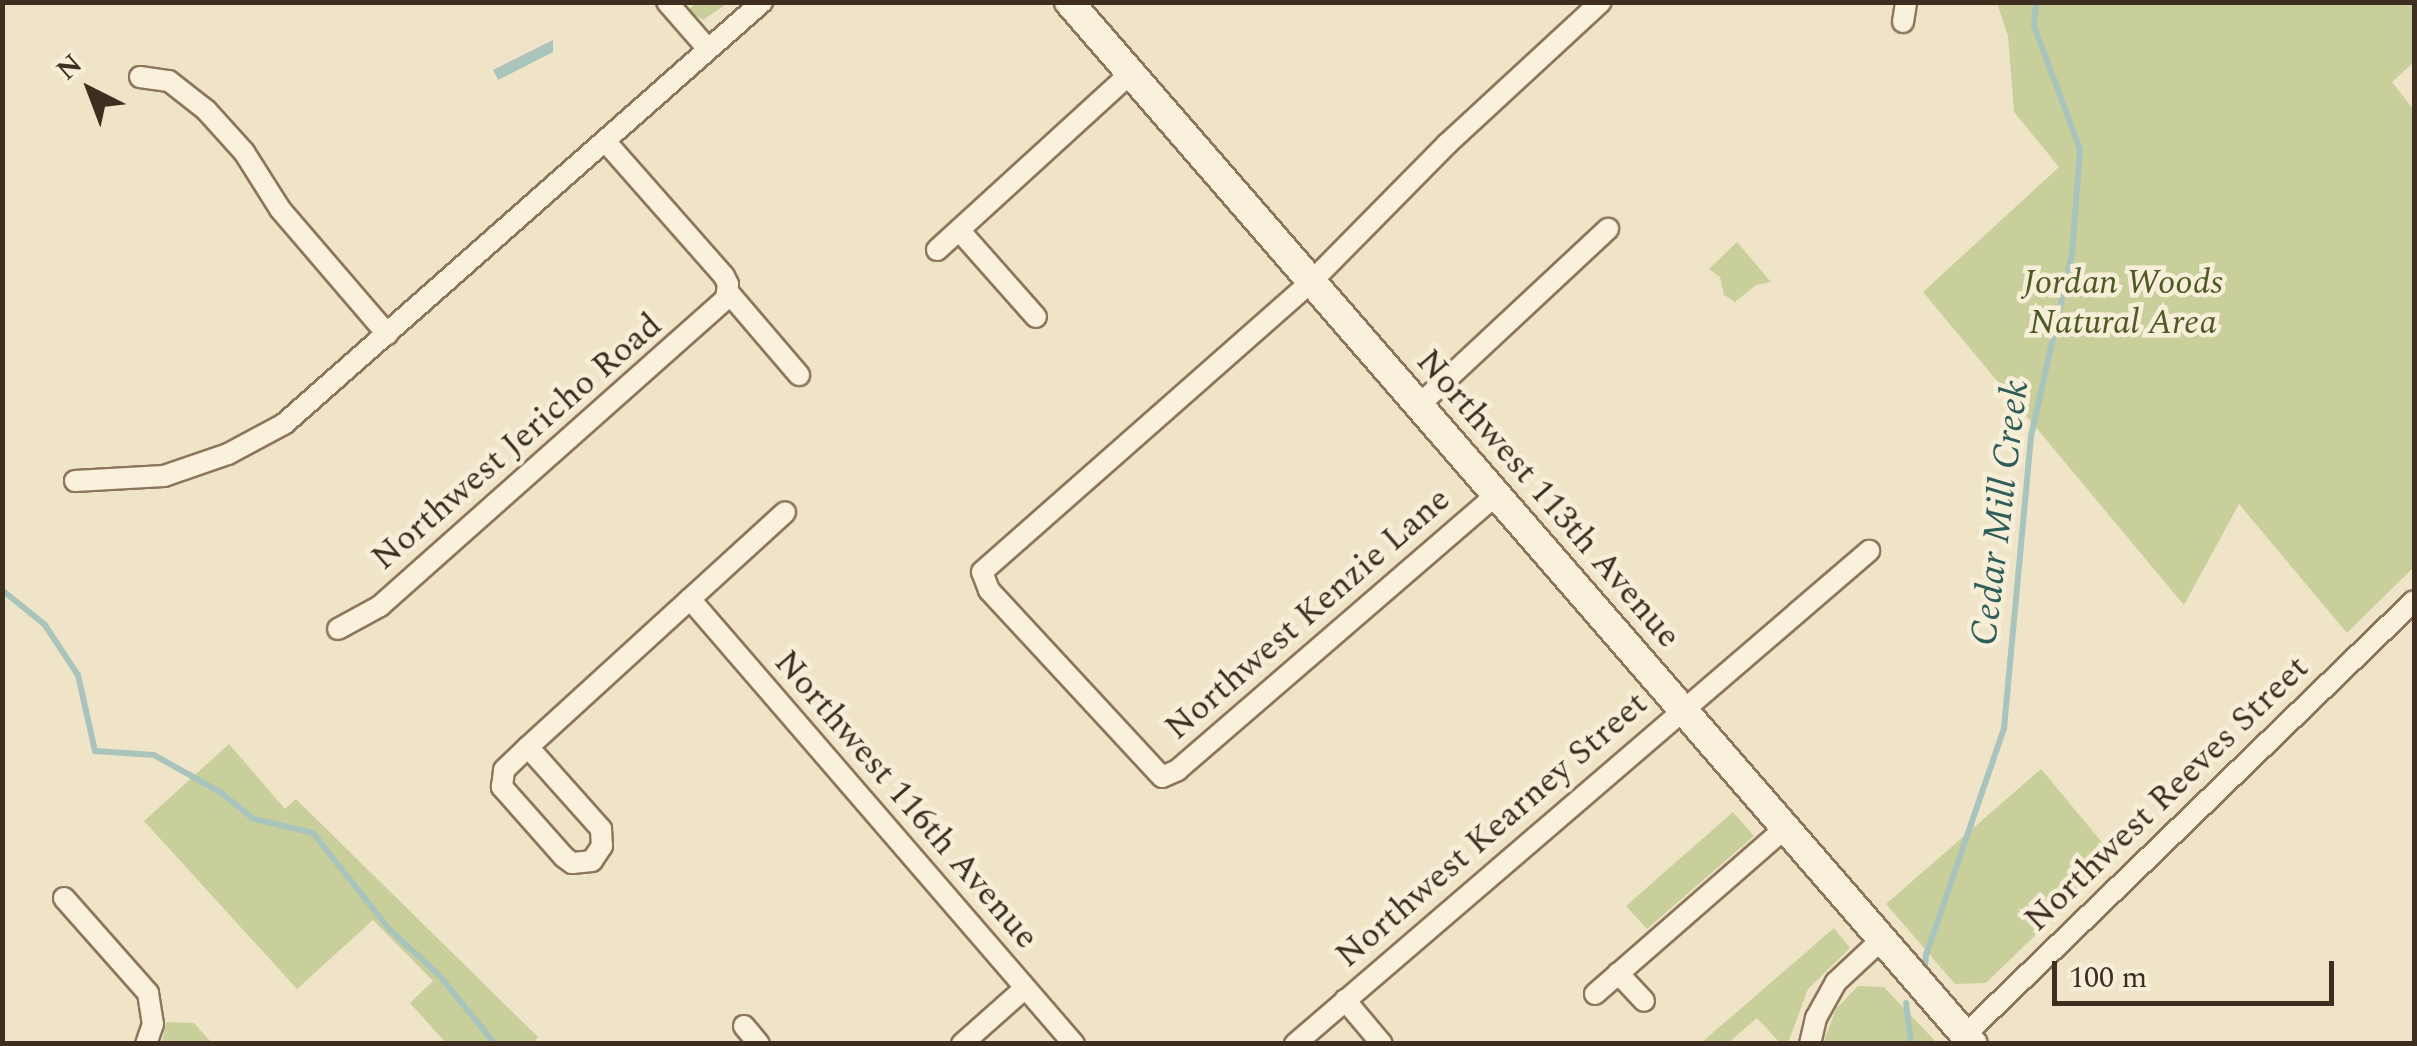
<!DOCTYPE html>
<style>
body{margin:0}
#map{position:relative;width:2417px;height:1046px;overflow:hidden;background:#f0e4c8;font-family:Spectral,serif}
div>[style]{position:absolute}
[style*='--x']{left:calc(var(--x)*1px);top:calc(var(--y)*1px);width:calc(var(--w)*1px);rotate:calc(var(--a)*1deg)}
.green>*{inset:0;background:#c9cf9b}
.water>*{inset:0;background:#a9c4bc}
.stream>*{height:6px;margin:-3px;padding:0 3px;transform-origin:3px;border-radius:3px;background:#a9c4bc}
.roads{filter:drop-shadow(2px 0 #8d765c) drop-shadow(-2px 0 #8d765c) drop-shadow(0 2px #8d765c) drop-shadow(0 -2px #8d765c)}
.street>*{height:20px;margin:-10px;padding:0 10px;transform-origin:10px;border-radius:10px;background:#faf1dc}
.secondary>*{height:28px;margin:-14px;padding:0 14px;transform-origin:14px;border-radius:14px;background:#faf1dc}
span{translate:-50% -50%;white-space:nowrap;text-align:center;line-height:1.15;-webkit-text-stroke:9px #f7eed8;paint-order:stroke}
.park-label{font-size:35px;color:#4d5a26;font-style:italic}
.street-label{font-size:35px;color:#3d2e20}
.water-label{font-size:38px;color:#2f5d5a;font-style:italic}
.frame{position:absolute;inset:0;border:5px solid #3d2e20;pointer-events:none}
.north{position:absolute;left:40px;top:40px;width:100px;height:100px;-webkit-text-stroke:8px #f7eed8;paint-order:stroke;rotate:318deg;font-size:28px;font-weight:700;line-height:40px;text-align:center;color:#3d2e20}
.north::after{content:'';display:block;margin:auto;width:35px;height:45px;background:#3d2e20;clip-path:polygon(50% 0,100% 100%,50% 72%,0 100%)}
.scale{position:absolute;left:2052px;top:961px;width:282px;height:45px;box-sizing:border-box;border:5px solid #3d2e20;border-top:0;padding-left:12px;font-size:30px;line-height:35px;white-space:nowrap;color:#3d2e20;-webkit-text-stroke:8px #f7eed8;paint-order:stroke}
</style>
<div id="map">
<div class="green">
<i style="clip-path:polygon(696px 3px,696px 2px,728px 3px,703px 20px,688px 10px)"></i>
<i style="clip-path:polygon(1997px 3px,2414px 3px,2414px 62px,2392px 82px,2414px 110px,2414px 567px,2347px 633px,2239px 504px,2184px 605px,1923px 292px,2059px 167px,2014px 112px,2008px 36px)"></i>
<i style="clip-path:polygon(1737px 242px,1771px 282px,1756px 285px,1735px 302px,1724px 295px,1720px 277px,1709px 269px)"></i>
<i style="clip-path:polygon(229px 744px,285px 809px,296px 799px,538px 1037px,534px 1043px,446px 1043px,410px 1003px,433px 981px,373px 920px,297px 989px,144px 821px)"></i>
<i style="clip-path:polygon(2041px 769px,2115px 858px,1986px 983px,1955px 984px,1886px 904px)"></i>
<i style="clip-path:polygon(1733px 812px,1754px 836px,1647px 929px,1626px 906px)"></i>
<i style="clip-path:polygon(1834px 928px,1850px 948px,1808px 989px,1788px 1043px,1780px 1043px,1757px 1018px,1728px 1043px,1701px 1043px)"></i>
<i style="clip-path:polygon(1858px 986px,1884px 987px,1937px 1043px,1823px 1043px,1836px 1009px)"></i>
<i style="clip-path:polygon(166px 1022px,194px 1023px,212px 1043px,162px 1043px)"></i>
</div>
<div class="water">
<i style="clip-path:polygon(553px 40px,553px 52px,498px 80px,493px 70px)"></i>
</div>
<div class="stream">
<i style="--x:2;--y:590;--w:55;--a:39.1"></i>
<i style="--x:45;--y:625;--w:60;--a:56.6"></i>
<i style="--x:78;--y:675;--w:78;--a:77.4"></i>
<i style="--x:95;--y:751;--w:59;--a:3.9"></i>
<i style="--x:154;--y:755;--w:76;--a:29.3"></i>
<i style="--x:220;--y:792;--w:43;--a:38.5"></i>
<i style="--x:254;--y:819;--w:61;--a:13.3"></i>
<i style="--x:313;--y:833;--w:124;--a:51.6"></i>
<i style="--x:390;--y:930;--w:67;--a:42.6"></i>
<i style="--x:439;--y:975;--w:89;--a:50.9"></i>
<i style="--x:1925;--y:968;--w:13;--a:-86"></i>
<i style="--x:1926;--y:955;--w:240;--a:-71"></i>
<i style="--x:2004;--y:728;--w:293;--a:-84.7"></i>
<i style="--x:2031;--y:436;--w:187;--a:-77.3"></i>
<i style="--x:2072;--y:254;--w:105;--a:-85.6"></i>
<i style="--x:2080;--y:149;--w:131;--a:-110.5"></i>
<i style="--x:2034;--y:26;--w:24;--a:-85"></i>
<i style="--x:1906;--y:1003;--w:41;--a:83"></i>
</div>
<div class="roads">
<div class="street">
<i style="--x:667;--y:2;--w:62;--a:48.9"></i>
<i style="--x:1903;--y:22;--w:20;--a:-81"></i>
<i style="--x:140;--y:77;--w:29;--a:8"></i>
<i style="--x:169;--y:81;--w:47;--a:38.1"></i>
<i style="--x:206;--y:110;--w:57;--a:47.9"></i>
<i style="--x:244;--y:152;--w:67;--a:57.7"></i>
<i style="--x:280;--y:209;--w:165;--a:49.4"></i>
<i style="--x:959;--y:230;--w:116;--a:48.5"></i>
<i style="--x:937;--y:250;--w:261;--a:-42.4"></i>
<i style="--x:729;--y:293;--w:108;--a:49.5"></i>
<i style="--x:1418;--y:406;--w:260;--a:-43"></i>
<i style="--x:75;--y:481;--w:89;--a:-3.2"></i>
<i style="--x:164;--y:476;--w:68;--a:-19"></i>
<i style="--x:228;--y:454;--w:64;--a:-28.2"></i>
<i style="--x:284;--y:424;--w:638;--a:-41.44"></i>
<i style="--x:1495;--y:496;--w:419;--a:139.2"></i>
<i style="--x:1178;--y:770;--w:17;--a:156"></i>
<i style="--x:1162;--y:777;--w:255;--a:-132.8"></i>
<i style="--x:989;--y:590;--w:19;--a:-111"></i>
<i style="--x:982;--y:572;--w:441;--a:-41.4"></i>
<i style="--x:1313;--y:280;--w:191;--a:-45.4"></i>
<i style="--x:1447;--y:144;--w:209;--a:-42.7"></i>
<i style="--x:690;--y:599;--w:588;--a:49.21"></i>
<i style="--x:338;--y:629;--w:48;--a:-28.7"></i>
<i style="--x:380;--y:606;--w:463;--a:-41.6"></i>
<i style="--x:726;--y:299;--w:15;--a:-82"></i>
<i style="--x:728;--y:284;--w:9;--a:-117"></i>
<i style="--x:724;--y:276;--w:180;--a:-131.4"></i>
<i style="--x:528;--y:747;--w:110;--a:48.3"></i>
<i style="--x:601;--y:829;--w:17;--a:87"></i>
<i style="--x:602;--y:846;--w:18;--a:124"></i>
<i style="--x:592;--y:861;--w:20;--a:174"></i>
<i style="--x:572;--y:863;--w:10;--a:-143"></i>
<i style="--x:564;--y:857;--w:94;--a:-131.5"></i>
<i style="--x:502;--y:787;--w:17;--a:-83"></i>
<i style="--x:504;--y:770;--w:33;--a:-44"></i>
<i style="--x:528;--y:747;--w:348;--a:-42.4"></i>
<i style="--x:64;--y:898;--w:127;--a:48.5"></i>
<i style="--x:148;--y:993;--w:31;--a:81"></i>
<i style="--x:153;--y:1024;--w:21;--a:109"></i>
<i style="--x:1618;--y:973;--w:38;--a:47"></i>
<i style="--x:1595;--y:994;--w:249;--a:-41.1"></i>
<i style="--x:1345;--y:1000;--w:57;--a:49.9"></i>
<i style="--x:744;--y:1026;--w:23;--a:50"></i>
<i style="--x:1965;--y:1035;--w:624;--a:-44.03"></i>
<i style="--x:962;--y:1044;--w:84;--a:-41.6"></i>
<i style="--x:1295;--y:1044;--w:757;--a:-40.66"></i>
<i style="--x:1810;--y:1044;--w:27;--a:-77"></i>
<i style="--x:1816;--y:1018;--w:41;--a:-60.9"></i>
<i style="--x:1836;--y:982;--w:60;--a:-43"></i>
</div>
<div class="secondary">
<i style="--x:1069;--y:2;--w:1379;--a:49.06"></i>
</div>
</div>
<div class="park-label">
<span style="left:2123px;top:303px">Jordan Woods<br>Natural Area</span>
</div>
<div class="street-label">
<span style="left:517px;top:442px;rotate:-41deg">Northwest Jericho Road</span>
<span style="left:1548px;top:499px;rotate:49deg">Northwest 113th Avenue</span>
<span style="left:1308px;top:614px;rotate:-41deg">Northwest Kenzie Lane</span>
<span style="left:2167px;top:794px;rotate:-44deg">Northwest Reeves Street</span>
<span style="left:906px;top:800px;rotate:49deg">Northwest 116th Avenue</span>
<span style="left:1492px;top:830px;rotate:-41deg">Northwest Kearney Street</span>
</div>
<div class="water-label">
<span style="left:2001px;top:513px;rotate:-83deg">Cedar Mill Creek</span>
</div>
<div class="frame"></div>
<div class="north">N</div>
<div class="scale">100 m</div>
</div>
